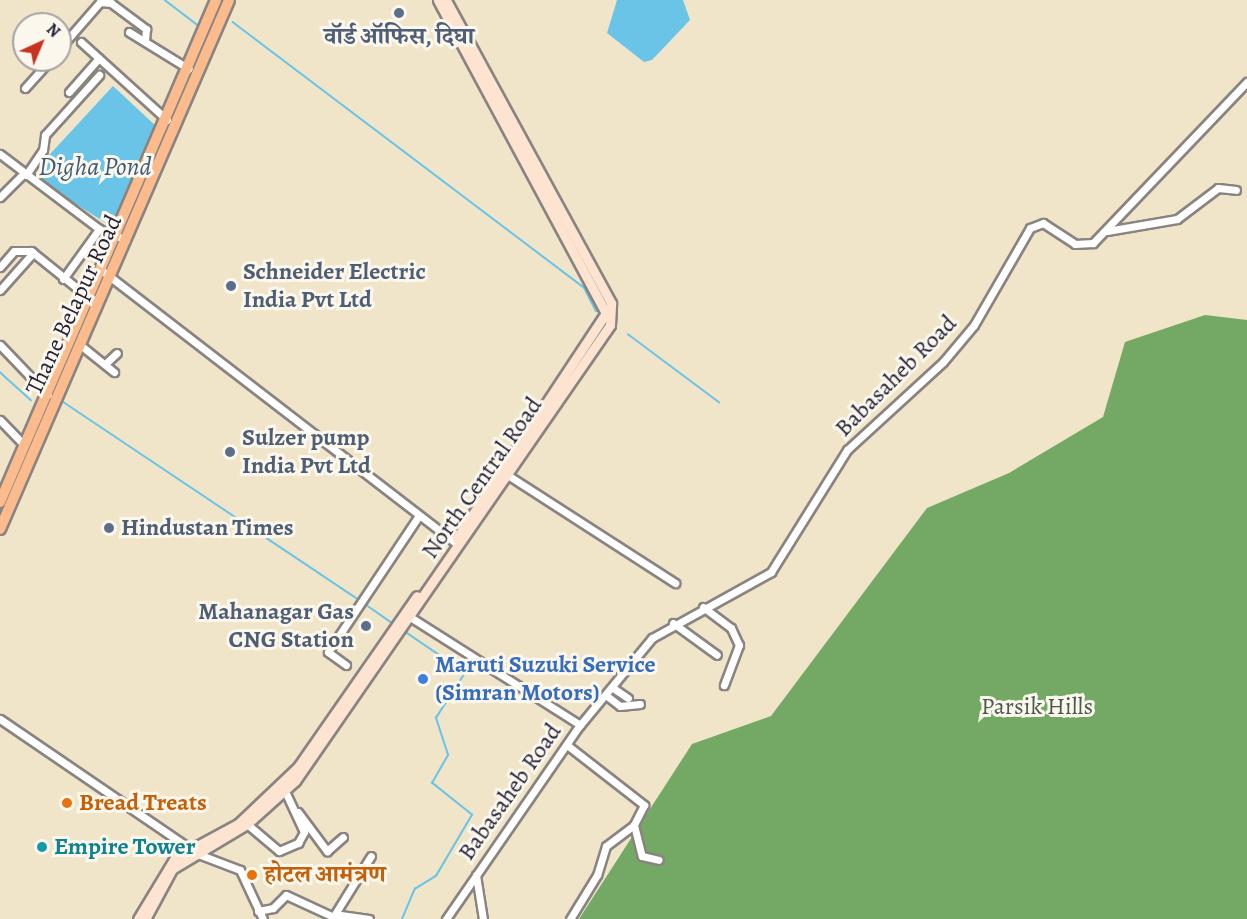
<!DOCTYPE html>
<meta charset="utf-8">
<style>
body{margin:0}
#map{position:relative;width:1247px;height:919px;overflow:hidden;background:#f0e5c9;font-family:Alegreya,"Noto Serif Devanagari",serif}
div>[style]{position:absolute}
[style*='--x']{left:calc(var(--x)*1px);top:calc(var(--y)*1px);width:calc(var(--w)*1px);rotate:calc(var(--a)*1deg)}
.forest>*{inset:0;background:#74a865}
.water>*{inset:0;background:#69c4e7}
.stream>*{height:1.5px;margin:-0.75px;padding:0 0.75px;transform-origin:0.75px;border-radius:0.75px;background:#69c4e7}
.roads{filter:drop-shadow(2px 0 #898482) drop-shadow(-2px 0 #898482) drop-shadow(0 2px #898482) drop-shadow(0 -2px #898482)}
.street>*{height:7px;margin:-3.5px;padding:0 3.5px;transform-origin:3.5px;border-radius:3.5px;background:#fff}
.secondary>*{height:9px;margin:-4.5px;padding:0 4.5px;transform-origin:4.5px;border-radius:4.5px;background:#fde4d1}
.primary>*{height:10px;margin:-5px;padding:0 5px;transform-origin:5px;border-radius:5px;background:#fbbb8c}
.dots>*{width:16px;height:16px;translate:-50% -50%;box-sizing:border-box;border:3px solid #fbf7ec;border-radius:50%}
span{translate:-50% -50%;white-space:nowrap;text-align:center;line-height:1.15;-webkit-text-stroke:6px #fbf7ec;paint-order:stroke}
.service-label{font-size:24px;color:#4e5e75;font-weight:700}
.left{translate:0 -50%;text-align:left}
.right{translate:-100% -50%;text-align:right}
.street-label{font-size:24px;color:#22223b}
.shop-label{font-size:24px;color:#366cbe;font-weight:700}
.park-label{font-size:24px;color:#495a4f}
.food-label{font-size:24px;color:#c56008;font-weight:700}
.culture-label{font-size:24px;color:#0d838f;font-weight:700}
.water-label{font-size:26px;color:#3b5b77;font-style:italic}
.north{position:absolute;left:12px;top:12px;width:60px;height:60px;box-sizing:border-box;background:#fbf7ec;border:2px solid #a4a2a5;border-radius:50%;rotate:44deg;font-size:16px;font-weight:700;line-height:24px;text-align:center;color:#22223b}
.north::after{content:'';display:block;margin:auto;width:21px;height:27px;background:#c8321e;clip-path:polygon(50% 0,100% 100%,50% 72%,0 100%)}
</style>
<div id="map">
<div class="forest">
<i style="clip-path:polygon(1205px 315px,1247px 320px,1247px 919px,579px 919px,692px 744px,771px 716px,927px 508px,1009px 473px,1103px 417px,1125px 342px)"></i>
</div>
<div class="water">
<i style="clip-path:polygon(617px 0,683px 0,690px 20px,652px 60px,644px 62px,607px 33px)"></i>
<i style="clip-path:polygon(113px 86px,157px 127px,112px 227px,40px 181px,39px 166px)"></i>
</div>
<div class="stream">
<i style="--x:165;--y:0;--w:43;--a:37.4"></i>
<i style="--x:233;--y:22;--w:440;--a:37.1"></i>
<i style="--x:584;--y:287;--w:27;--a:63"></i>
<i style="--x:628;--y:334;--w:114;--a:36.8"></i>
<i style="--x:0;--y:372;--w:42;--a:42.1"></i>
<i style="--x:62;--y:401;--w:358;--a:33.8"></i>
<i style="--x:368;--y:606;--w:29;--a:35"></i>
<i style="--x:402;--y:919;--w:33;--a:-67"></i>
<i style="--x:415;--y:889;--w:25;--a:-32"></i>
<i style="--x:436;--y:876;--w:71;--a:-59.5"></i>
<i style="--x:472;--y:815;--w:51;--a:-141.3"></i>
<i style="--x:432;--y:783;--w:32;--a:-60"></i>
<i style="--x:448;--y:755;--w:39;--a:-108"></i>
<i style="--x:436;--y:718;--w:54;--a:-57.2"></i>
<i style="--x:465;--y:673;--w:73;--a:-145.7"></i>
</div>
<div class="roads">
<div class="street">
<i style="--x:129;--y:32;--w:70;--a:31.7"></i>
<i style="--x:81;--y:42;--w:116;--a:42.2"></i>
<i style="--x:60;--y:48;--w:61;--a:-49"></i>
<i style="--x:100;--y:2;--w:11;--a:5"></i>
<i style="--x:111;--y:3;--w:44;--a:36.6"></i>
<i style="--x:146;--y:29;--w:12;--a:95"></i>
<i style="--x:25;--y:88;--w:38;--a:-48"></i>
<i style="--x:69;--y:92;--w:45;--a:-48.6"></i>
<i style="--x:0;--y:154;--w:124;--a:37.1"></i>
<i style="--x:99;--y:229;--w:29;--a:22"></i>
<i style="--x:26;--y:175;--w:30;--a:-56"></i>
<i style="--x:43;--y:150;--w:15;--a:-82"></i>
<i style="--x:45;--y:135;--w:81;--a:-48"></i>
<i style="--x:0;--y:197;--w:34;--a:-45"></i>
<i style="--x:1107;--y:231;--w:71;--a:-9.7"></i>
<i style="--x:1177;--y:219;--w:51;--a:-37.1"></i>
<i style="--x:1218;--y:188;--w:18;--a:6"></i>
<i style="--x:0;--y:267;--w:21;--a:-49"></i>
<i style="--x:14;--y:251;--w:17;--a:0"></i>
<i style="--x:31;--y:251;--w:73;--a:38.9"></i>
<i style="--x:100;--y:269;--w:452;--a:37.6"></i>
<i style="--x:63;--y:279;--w:62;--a:-54.2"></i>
<i style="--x:0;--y:290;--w:50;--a:-48.3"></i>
<i style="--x:79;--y:344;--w:45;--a:38.7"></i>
<i style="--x:0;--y:345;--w:69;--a:46.2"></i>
<i style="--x:105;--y:364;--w:16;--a:-43"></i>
<i style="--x:0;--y:420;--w:33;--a:46"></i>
<i style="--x:503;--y:472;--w:205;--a:32.8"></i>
<i style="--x:703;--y:607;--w:35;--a:37"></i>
<i style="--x:731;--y:628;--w:19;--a:65"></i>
<i style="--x:739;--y:645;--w:43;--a:110.6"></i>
<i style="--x:407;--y:615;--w:205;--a:32.4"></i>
<i style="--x:673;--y:623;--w:54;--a:36"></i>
<i style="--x:346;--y:665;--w:22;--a:-144"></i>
<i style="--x:328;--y:652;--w:162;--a:-56.3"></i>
<i style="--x:613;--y:688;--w:18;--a:34"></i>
<i style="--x:607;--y:696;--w:16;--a:38"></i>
<i style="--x:620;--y:706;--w:20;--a:-6"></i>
<i style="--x:0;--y:719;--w:240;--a:34.3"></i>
<i style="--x:198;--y:854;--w:45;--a:20.9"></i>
<i style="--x:240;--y:870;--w:54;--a:64.9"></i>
<i style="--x:567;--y:745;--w:98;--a:37.9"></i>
<i style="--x:644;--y:805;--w:22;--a:117"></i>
<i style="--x:634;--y:825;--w:35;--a:143"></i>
<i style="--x:606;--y:846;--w:30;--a:107"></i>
<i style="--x:597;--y:875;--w:52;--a:121.5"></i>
<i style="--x:298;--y:812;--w:49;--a:53.4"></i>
<i style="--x:327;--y:851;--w:21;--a:-41"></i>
<i style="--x:247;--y:824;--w:42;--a:40.2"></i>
<i style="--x:279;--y:851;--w:21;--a:-23"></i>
<i style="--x:298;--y:843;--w:13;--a:-61"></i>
<i style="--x:304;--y:832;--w:45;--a:-114.9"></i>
<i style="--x:634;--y:825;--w:32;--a:76"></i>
<i style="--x:642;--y:856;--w:17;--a:13"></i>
<i style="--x:476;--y:875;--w:45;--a:81"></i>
<i style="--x:258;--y:911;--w:15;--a:-11"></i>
<i style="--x:273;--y:908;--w:18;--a:-45"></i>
<i style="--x:286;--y:895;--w:57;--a:24.8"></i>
<i style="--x:369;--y:919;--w:34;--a:-172"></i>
<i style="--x:335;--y:914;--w:68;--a:-58.2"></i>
<i style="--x:446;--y:919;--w:236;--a:-55.4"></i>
<i style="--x:580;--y:725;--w:113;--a:-50.4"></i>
<i style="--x:652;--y:638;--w:136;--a:-29"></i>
<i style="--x:771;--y:572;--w:144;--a:-58.1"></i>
<i style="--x:847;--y:450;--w:130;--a:-42.5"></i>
<i style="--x:943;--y:362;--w:48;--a:-50"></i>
<i style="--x:974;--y:325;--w:112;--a:-60"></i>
<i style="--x:1030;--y:228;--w:14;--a:-21"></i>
<i style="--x:1043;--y:223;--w:38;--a:33"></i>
<i style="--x:1075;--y:244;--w:18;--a:-3"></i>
<i style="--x:1093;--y:243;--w:223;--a:-46.3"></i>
</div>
<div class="secondary">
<i style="--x:438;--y:0;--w:355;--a:61.8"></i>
<i style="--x:606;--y:313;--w:270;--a:123.5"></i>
<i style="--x:138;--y:919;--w:71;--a:-58.8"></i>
<i style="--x:175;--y:858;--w:72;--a:-28.4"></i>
<i style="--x:238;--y:824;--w:83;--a:-43.5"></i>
<i style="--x:298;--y:767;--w:208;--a:-55.2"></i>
<i style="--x:145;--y:919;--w:57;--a:-61.6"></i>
<i style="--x:172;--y:869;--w:87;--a:-31"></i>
<i style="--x:247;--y:824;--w:64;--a:-41.9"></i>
<i style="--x:295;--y:781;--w:554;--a:-55.36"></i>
<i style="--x:610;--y:325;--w:22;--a:-87"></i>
<i style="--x:611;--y:303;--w:345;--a:-118.6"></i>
</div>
<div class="primary">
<i style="--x:0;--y:502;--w:546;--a:-66.72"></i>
<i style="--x:0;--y:529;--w:576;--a:-66.59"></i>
</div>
</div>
<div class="dots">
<i style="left:399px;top:13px;background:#5c6f8a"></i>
<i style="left:231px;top:286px;background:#5c6f8a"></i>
<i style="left:230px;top:452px;background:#5c6f8a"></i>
<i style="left:109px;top:528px;background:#5c6f8a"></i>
<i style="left:366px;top:626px;background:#5c6f8a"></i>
<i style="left:423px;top:679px;background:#3f7fe0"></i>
<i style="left:67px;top:803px;background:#e8710a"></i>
<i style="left:42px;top:847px;background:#0f9aa8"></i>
<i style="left:252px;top:875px;background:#e8710a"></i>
</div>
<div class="service-label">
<span style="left:399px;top:37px">वॉर्ड ऑफिस, दिघा</span>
<span class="left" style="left:243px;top:286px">Schneider Electric<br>India Pvt Ltd</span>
<span class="left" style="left:242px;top:452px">Sulzer pump<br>India Pvt Ltd</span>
<span class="left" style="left:121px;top:528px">Hindustan Times</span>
<span class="right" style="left:354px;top:626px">Mahanagar Gas<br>CNG Station</span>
</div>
<div class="street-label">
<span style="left:74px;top:305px;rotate:-65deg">Thane Belapur Road</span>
<span style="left:896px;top:376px;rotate:-45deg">Babasaheb Road</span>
<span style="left:482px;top:478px;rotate:-55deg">North Central Road</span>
<span style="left:510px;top:792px;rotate:-55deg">Babasaheb Road</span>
</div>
<div class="shop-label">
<span class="left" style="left:435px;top:679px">Maruti Suzuki Service<br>(Simran Motors)</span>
</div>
<div class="park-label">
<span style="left:1037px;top:707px">Parsik Hills</span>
</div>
<div class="food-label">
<span class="left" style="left:79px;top:803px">Bread Treats</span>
<span class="left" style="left:264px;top:875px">होटल आमंत्रण</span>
</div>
<div class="culture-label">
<span class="left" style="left:54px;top:847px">Empire Tower</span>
</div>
<div class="water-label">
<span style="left:95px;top:167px">Digha Pond</span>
</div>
<div class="north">N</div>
</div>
